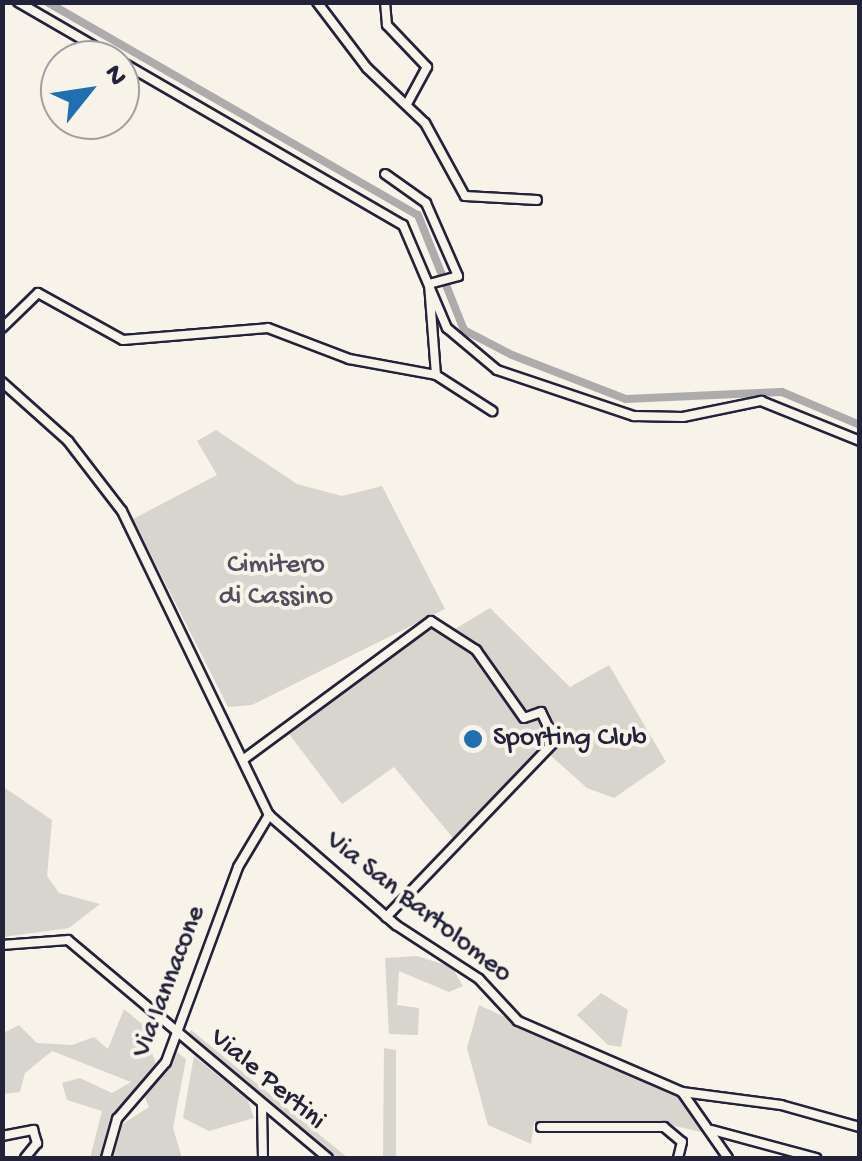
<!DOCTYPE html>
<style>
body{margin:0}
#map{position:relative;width:862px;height:1161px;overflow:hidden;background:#f7f3e8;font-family:"Gochi Hand",sans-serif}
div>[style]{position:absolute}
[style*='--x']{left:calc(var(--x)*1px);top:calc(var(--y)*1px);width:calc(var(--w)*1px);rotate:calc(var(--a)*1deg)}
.green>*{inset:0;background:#d8d5cf}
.canal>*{height:8px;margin:-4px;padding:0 4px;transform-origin:4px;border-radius:4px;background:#aeabad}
.roads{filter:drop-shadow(2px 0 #22223b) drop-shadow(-2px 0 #22223b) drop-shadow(0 2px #22223b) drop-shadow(0 -2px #22223b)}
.minor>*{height:8px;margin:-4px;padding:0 4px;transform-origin:4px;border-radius:4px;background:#f7f3e8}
.dots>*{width:28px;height:28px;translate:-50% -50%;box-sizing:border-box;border:5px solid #f7f3e8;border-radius:50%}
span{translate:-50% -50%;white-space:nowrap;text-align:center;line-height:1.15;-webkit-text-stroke:8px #f7f3e8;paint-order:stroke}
.park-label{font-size:28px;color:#504f60}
.poi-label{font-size:28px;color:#22223b}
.left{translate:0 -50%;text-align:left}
.street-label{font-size:28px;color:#22223b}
.frame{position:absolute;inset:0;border:5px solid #22223b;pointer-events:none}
.north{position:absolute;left:40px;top:40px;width:100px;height:100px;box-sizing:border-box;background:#f7f3e8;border:2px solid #a29fa3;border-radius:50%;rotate:60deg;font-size:28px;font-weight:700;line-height:40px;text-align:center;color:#22223b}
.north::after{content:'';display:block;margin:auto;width:35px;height:45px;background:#1f6fb2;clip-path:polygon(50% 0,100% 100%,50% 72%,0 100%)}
</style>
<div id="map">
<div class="green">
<i style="clip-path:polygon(216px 430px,297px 484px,342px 496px,382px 486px,445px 609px,252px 705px,228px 707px,133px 519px,217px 475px,197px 441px)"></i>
<i style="clip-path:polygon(490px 608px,570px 687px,609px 665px,666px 762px,614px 798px,587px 788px,549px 754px,459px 845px,394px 767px,342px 804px,283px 726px,431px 621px,455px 629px)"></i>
<i style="clip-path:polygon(2px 786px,52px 820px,47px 876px,59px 893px,100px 904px,69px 928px,3px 937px)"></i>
<i style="clip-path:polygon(417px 956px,452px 967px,463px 986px,449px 992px,399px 971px,397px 1005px,419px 1008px,418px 1035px,389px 1034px,385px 958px)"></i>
<i style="clip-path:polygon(601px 993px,628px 1010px,621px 1047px,608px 1045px,577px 1015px)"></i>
<i style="clip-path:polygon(479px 1005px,684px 1100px,705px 1133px,653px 1121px,534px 1122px,531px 1144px,488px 1125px,467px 1048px)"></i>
<i style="clip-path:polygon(124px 1009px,142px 1024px,157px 1067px,120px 1108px,106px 1158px,90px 1158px,102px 1111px,67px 1100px,62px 1083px,80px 1078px,112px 1093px,131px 1082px,52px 1051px,25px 1073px,20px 1092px,3px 1094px,2px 1034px,19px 1025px,37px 1043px,72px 1045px,94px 1037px,108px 1049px)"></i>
<i style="clip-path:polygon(191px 1030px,348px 1158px,333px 1158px,185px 1039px)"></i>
<i style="clip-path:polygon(384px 1048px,396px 1050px,396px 1158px,383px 1158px)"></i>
<i style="clip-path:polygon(177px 1052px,186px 1059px,173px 1128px,182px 1158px,111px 1158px,118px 1127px,149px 1107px,145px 1097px)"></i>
<i style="clip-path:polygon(194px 1056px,248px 1100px,254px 1118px,209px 1131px,183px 1118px)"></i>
</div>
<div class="canal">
<i style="--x:47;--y:2;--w:428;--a:29.9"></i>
<i style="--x:418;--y:215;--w:124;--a:68.2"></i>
<i style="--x:464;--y:330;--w:54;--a:27.5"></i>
<i style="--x:512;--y:355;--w:122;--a:21.1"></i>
<i style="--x:626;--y:399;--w:156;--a:-2.6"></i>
<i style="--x:782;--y:392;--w:85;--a:22.9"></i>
</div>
<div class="roads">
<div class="minor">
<i style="--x:18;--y:2;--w:445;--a:30.1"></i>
<i style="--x:403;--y:225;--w:112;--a:66.9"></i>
<i style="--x:447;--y:328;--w:65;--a:40"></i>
<i style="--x:497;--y:370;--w:145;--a:18.6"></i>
<i style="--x:634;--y:416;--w:49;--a:1.2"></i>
<i style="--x:683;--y:417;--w:80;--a:-11.6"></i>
<i style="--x:761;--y:401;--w:107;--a:22"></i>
<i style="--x:317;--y:2;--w:83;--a:52.9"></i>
<i style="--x:367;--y:68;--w:80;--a:43.5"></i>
<i style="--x:425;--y:123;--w:83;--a:61.3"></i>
<i style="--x:465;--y:196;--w:72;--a:3.2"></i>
<i style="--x:385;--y:2;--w:23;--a:85"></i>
<i style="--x:387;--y:25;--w:58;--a:46.4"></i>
<i style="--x:427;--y:67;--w:42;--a:118.4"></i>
<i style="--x:2;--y:328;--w:50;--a:-44.2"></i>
<i style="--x:38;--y:293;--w:97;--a:28.9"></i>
<i style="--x:123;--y:340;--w:145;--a:-4.7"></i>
<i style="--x:268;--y:328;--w:87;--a:20.9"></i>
<i style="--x:349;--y:359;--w:88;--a:10.4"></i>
<i style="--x:436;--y:375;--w:91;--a:-94.4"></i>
<i style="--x:429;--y:284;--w:30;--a:-15"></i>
<i style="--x:458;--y:276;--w:80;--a:-113.7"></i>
<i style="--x:426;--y:203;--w:50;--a:-144.7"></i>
<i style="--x:436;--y:375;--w:67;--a:32.7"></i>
<i style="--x:2;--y:382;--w:89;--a:41.8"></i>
<i style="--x:68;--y:441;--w:88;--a:52.4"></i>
<i style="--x:122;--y:511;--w:338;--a:64.2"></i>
<i style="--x:269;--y:815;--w:168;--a:40.9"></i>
<i style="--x:396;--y:925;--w:99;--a:33"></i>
<i style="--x:479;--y:979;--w:57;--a:47.1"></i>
<i style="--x:518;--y:1021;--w:179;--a:23.4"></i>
<i style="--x:682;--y:1092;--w:80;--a:55.1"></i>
<i style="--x:244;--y:759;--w:232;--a:-36.4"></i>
<i style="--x:431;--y:621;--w:54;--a:32.8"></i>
<i style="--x:476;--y:650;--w:83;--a:54.8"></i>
<i style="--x:524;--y:718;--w:18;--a:-19"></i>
<i style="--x:541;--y:712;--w:32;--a:64"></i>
<i style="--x:555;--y:741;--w:244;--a:133.8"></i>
<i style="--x:2;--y:945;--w:66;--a:-4.3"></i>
<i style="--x:68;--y:940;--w:339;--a:40"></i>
<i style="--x:682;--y:1092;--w:100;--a:7.5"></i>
<i style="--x:781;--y:1105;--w:82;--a:15.6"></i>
<i style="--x:262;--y:1106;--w:52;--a:88.9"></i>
<i style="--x:541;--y:1127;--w:123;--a:0"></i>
<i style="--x:664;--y:1127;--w:23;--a:40"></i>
<i style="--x:682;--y:1142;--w:16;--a:104"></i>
<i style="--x:712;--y:1130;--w:108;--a:15.1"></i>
<i style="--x:2;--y:1136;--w:32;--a:-11"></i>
<i style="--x:33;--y:1130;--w:14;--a:73"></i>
<i style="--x:37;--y:1143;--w:19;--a:129"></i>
<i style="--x:106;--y:1158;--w:41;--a:-74.2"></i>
<i style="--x:117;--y:1119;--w:75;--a:-49.3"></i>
<i style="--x:166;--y:1062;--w:208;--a:-69.7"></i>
<i style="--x:238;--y:867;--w:61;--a:-59.2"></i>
</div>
</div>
<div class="dots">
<i style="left:473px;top:739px;background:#1f6fb2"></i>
</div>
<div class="park-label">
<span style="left:276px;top:582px">Cimitero<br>di Cassino</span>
</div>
<div class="poi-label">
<span class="left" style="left:493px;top:739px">Sporting Club</span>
</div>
<div class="street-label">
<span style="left:418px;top:908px;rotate:38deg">Via San Bartolomeo</span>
<span style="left:170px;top:982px;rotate:-69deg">Via Iannacone</span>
<span style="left:267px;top:1080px;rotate:40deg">Viale Pertini</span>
</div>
<div class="frame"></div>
<div class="north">N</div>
</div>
